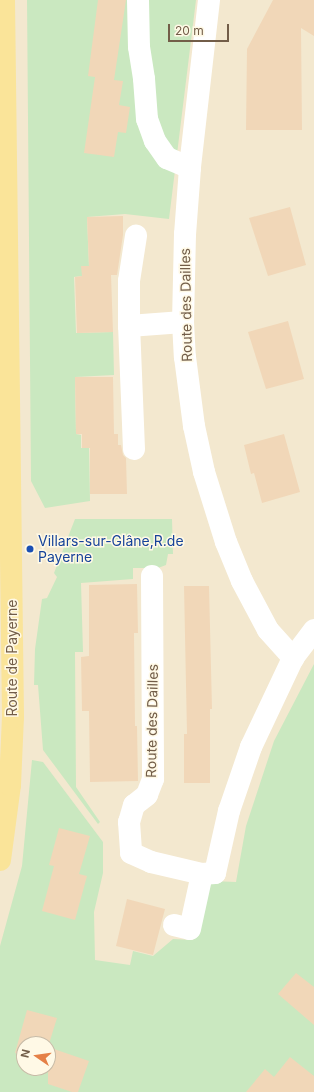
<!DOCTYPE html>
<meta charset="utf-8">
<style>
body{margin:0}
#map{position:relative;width:314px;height:1092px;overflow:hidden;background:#fcf5e0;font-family:Inter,sans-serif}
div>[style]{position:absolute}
.residential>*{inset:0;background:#f3e8cf}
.green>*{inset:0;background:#cae8c0}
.building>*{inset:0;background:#f1d7b8}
.minor>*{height:22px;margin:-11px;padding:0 11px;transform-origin:11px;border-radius:11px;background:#fff}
.major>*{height:22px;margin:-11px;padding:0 11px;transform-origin:11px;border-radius:11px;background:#fae499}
.dots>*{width:11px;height:11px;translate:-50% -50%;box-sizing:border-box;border:2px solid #fff9e6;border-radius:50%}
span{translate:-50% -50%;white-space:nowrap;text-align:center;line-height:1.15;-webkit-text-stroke:3px #fff9e6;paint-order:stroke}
.street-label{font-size:14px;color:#725d48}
.transit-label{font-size:14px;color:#164399}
.left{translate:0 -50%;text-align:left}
.north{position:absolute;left:16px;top:1036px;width:40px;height:40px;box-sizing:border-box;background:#fff9e6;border:1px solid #c7bba7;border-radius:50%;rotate:283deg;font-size:11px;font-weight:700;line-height:16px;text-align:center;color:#725d48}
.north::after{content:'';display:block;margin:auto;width:14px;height:18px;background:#e58046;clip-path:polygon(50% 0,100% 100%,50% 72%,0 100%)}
.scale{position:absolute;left:168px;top:24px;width:61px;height:18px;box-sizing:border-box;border:2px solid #725d48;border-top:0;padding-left:5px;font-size:12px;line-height:14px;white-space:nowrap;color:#725d48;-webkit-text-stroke:3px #fff9e6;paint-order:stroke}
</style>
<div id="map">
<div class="residential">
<div style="clip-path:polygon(evenodd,0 0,314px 0,314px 1092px,0 1092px,0 0,24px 1044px,48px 1044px,48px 1068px,24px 1068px,24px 1044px)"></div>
</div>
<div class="green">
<div style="clip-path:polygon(27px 0,196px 0,169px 219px,125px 214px,87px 217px,89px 266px,82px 266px,82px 276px,74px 277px,76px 333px,113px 332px,114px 375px,75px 377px,76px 434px,81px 435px,81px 448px,89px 448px,90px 501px,45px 508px,31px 481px)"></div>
<div style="clip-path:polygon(75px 519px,172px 519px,173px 554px,168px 554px,166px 565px,158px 568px,133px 568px,133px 579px,81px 583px,83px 652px,75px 652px,76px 787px,100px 822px,98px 824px,43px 750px,38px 685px,34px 685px,35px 649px,42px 599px,47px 598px,57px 577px,54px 573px)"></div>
<div style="clip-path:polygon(evenodd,314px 664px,314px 1092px,0 1092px,0 946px,22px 866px,32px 760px,43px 762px,103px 842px,103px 873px,94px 912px,95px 960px,130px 965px,133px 951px,153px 956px,173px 939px,193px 940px,211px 881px,236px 882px,246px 826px,274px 741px,314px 664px,24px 1044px,48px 1044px,48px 1068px,24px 1068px,24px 1044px)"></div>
</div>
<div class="building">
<div style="clip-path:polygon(98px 0,126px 0,114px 80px,123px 81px,119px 105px,130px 107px,126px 133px,118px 132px,114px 157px,84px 153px,95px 77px,88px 76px)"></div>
<div style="clip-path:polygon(273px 0,314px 0,314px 36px,301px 28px,302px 130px,246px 130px,247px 49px)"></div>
<div style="clip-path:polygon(290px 207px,306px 265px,268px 276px,249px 218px)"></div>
<div style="clip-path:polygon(123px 216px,123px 235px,117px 275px,111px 275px,113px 332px,77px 333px,75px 277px,82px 276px,81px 266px,89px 266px,87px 217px)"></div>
<div style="clip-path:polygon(288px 321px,304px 379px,266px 389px,248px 332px)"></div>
<div style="clip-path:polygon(75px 377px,113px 377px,114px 434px,118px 434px,118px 445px,121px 445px,123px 455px,126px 458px,127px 494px,90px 494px,90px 448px,82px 448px,82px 434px,76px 434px)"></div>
<div style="clip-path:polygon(284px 434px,300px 492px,262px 503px,254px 473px,251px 474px,244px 445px)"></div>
<div style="clip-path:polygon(137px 584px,138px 633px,134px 633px,135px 726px,137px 726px,138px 781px,90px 782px,89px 711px,82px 711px,81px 657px,89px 656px,89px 585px)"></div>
<div style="clip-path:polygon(184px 586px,209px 586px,212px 709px,210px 709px,210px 783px,184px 783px,184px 734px,187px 734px)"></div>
<div style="clip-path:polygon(59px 828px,90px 836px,79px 874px,87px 876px,75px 920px,42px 911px,54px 866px,49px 865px)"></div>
<div style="clip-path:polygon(127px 899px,165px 909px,153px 955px,116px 946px)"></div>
<div style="clip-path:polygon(296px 973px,314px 987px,314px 1025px,278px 994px)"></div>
<div style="clip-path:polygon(27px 1010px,57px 1018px,48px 1047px,89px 1061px,78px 1092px,72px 1092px,48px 1084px,48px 1044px,24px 1044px,24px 1056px,15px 1053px)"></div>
<div style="clip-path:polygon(290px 1057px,314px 1076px,314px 1092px,246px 1092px,265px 1069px,274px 1077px)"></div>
</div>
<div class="minor">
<div style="left:138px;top:0;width:47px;rotate:88.8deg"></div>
<div style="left:139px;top:47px;width:32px;rotate:81deg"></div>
<div style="left:144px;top:79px;width:40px;rotate:85.7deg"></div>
<div style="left:147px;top:119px;width:23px;rotate:70deg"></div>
<div style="left:155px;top:141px;width:21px;rotate:55deg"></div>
<div style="left:167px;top:158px;width:25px;rotate:23deg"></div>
<div style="left:209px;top:0;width:169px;rotate:96.5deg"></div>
<div style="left:190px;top:168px;width:66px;rotate:94.3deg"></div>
<div style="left:185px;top:234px;width:88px;rotate:91.3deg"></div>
<div style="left:183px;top:322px;width:35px;rotate:87deg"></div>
<div style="left:185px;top:357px;width:70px;rotate:82.6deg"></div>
<div style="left:194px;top:426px;width:47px;rotate:77.7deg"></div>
<div style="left:204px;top:472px;width:73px;rotate:72.6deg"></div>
<div style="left:226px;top:542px;width:42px;rotate:67.7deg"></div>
<div style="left:242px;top:581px;width:55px;rotate:62deg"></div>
<div style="left:268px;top:630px;width:38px;rotate:48deg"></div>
<div style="left:129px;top:326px;width:45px;rotate:-90deg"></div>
<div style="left:129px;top:281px;width:46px;rotate:-81.2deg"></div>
<div style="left:134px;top:449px;width:123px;rotate:-92.3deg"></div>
<div style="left:129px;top:326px;width:54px;rotate:-4.2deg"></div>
<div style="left:152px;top:576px;width:203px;rotate:89.7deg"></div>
<div style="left:153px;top:779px;width:17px;rotate:111deg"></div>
<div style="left:147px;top:795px;width:16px;rotate:142deg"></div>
<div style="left:134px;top:805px;width:18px;rotate:106deg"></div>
<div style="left:129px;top:822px;width:31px;rotate:86deg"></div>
<div style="left:131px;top:853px;width:22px;rotate:24deg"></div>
<div style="left:151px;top:862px;width:52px;rotate:13.2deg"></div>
<div style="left:202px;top:874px;width:13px;rotate:-4deg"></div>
<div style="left:215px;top:873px;width:64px;rotate:-77.3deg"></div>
<div style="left:229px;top:811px;width:68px;rotate:-71deg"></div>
<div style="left:251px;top:747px;width:98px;rotate:-64.7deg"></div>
<div style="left:293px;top:658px;width:35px;rotate:-53deg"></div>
<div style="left:174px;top:925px;width:16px;rotate:14deg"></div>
<div style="left:190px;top:929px;width:56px;rotate:-77.7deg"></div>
</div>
<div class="major">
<div style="left:0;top:860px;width:76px;rotate:-82.4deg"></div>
<div style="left:10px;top:785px;width:68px;rotate:-87.5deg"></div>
<div style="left:13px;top:717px;width:717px;rotate:-90.72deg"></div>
</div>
<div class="dots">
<div style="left:30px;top:549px;background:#1a4fb4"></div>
</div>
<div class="street-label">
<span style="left:186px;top:305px;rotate:-91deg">Route des Dailles</span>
<span style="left:12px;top:658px;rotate:-90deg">Route de Payerne</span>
<span style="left:152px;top:721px;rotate:-89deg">Route des Dailles</span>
</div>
<div class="transit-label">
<span class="left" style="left:38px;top:549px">Villars-sur-Glâne,R.de<br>Payerne</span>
</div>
<div class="north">N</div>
<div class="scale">20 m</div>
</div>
